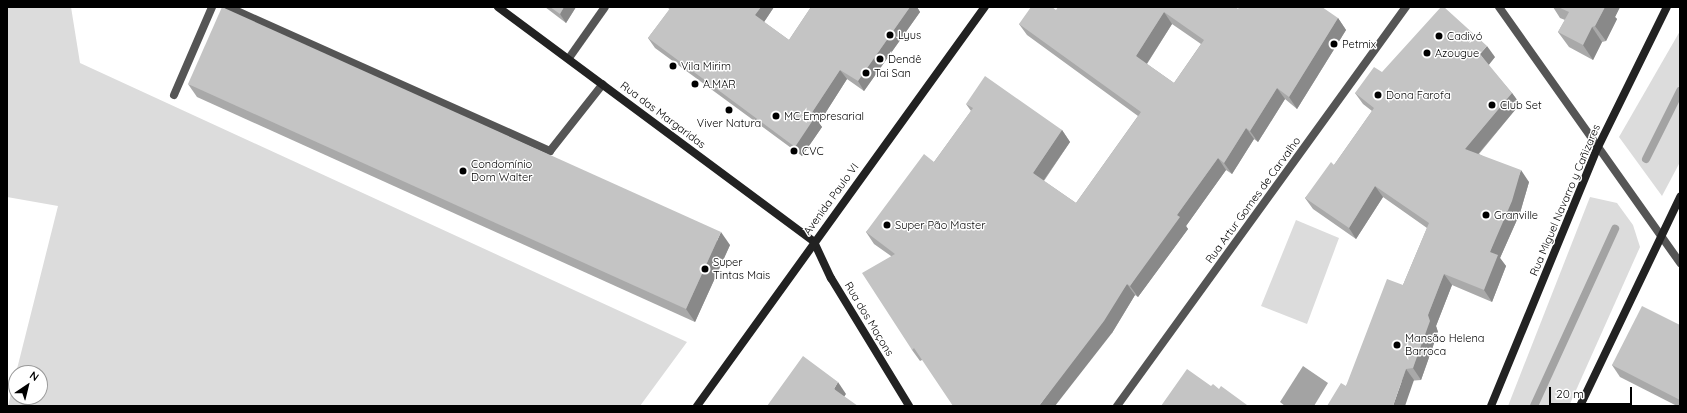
<!DOCTYPE html>
<meta charset="utf-8">
<style>
body{margin:0}
#map{position:relative;width:1687px;height:413px;overflow:hidden;background:#fff;font-family:Quicksand,sans-serif}
div>[style]{position:absolute}
.green>*{inset:0;background:#dcdcdc}
.water>*{inset:0;background:#a3a3a3}
.stream>*{height:8px;margin:-4px;padding:0 4px;transform-origin:4px;border-radius:4px;background:#a3a3a3}
.lane>*{height:8px;margin:-4px;padding:0 4px;transform-origin:4px;border-radius:4px;background:#555}
.street>*{height:8px;margin:-4px;padding:0 4px;transform-origin:4px;border-radius:4px;background:#555}
.secondary>*{height:8px;margin:-4px;padding:0 4px;transform-origin:4px;border-radius:4px;background:#222}
.wall>*{inset:0;background:#a9a9a9}
.shaded-wall>*{inset:0;background:#898989}
.building>*{inset:0;background:#c4c4c4}
.dots>*{width:11px;height:11px;translate:-50% -50%;box-sizing:border-box;border:2px solid #fff;border-radius:50%}
span{translate:-50% -50%;white-space:nowrap;text-align:center;line-height:1.15;-webkit-text-stroke:3px #fff;paint-order:stroke}
.poi-label{font-size:11px;color:#000}
.left{translate:0 -50%;text-align:left}
.street-label{font-size:11px;color:#000}
.frame{position:absolute;inset:0;border:8px solid #000;pointer-events:none}
.north{position:absolute;left:8px;top:365px;width:40px;height:40px;box-sizing:border-box;background:#fff;border:1px solid #999;border-radius:50%;rotate:35deg;font-size:11px;font-weight:700;line-height:16px;text-align:center;color:#000}
.north::after{content:'';display:block;margin:auto;width:14px;height:18px;background:#000;clip-path:polygon(50% 0,100% 100%,50% 72%,0 100%)}
.scale{position:absolute;left:1549px;top:387px;width:83px;height:18px;box-sizing:border-box;border:2px solid #000;border-top:0;padding-left:5px;font-size:12px;line-height:14px;white-space:nowrap;color:#000;-webkit-text-stroke:3px #fff;paint-order:stroke}
</style>
<div id="map">
<div class="green">
<div style="clip-path:polygon(7px 7px,71px 7px,80px 63px,687px 342px,640px 406px,8px 406px,16px 373px,16px 397px,40px 397px,40px 373px,16px 373px,58px 206px,7px 197px)"></div>
<div style="clip-path:polygon(1680px 31px,1680px 162px,1662px 196px,1619px 137px)"></div>
<div style="clip-path:polygon(1590px 197px,1617px 203px,1633px 225px,1640px 247px,1569px 406px,1508px 406px)"></div>
<div style="clip-path:polygon(1296px 220px,1339px 238px,1307px 324px,1261px 306px)"></div>
</div>
<div class="water">
<div style="clip-path:polygon(1303px 366px,1328px 383px,1314px 406px,1285px 406px,1280px 402px)"></div>
</div>
<div class="stream">
<div style="left:1646px;top:159px;width:76px;rotate:-63.4deg"></div>
<div style="left:1534px;top:406px;width:195px;rotate:-65.4deg"></div>
</div>
<div class="lane">
<div style="left:228px;top:7px;width:353px;rotate:24.1deg"></div>
<div style="left:550px;top:151px;width:85px;rotate:-51.7deg"></div>
<div style="left:174px;top:95px;width:96px;rotate:-66.6deg"></div>
</div>
<div class="street">
<div style="left:1499px;top:7px;width:314px;rotate:54.7deg"></div>
<div style="left:569px;top:58px;width:62px;rotate:-54.8deg"></div>
<div style="left:1117px;top:406px;width:493px;rotate:-54.1deg"></div>
</div>
<div class="secondary">
<div style="left:498px;top:7px;width:394px;rotate:36.6deg"></div>
<div style="left:814px;top:242px;width:40px;rotate:65deg"></div>
<div style="left:831px;top:278px;width:150px;rotate:58.6deg"></div>
<div style="left:697px;top:406px;width:492px;rotate:-54.2deg"></div>
<div style="left:1491px;top:406px;width:280px;rotate:-67.6deg"></div>
<div style="left:1598px;top:147px;width:156px;rotate:-63.8deg"></div>
<div style="left:1580px;top:406px;width:232px;rotate:-64.4deg"></div>
</div>
<div class="wall">
<div style="clip-path:polygon(545px 7px,576px 7px,566px 23px)"></div>
<div style="clip-path:polygon(666px 7px,774px 7px,764px 22px,789px 40px,811px 7px,917px 7px,920px 12px,864px 91px,847px 79px,819px 123px,822px 127px,802px 156px,655px 48px,648px 38px,670px 9px)"></div>
<div style="clip-path:polygon(1553px 7px,1620px 7px,1615px 17px,1617px 19px,1606px 41px,1602px 42px,1593px 60px,1569px 47px,1558px 32px,1565px 20px,1560px 18px)"></div>
<div style="clip-path:polygon(evenodd,1238px 9px,1338px 18px,1346px 30px,1297px 109px,1285px 99px,1258px 142px,1254px 139px,1232px 174px,1226px 170px,1186px 226px,1188px 229px,1138px 297px,1135px 295px,1112px 333px,922px 360px,920px 361px,912px 350px,891px 256px,874px 244px,866px 232px,934px 162px,971px 111px,966px 104px,1062px 130px,1070px 142px,1044px 181px,1076px 203px,1138px 116px,1027px 35px,1019px 24px,1056px 10px,1238px 9px,1172px 24px,1201px 44px,1174px 83px,1147px 64px,1172px 24px)"></div>
<div style="clip-path:polygon(1495px 57px,1488px 65px,1512px 93px,1520px 104px,1479px 154px,1529px 182px,1520px 213px,1500px 258px,1506px 266px,1492px 302px,1452px 285px,1436px 326px,1438px 332px,1421px 380px,1346px 386px,1403px 285px,1427px 228px,1383px 197px,1356px 239px,1313px 209px,1305px 198px,1334px 165px,1372px 111px,1363px 104px,1355px 93px)"></div>
<div style="clip-path:polygon(188px 84px,730px 245px,695px 322px,197px 97px)"></div>
<div style="clip-path:polygon(1680px 325px,1680px 406px,1677px 406px,1620px 377px,1612px 365px)"></div>
</div>
<div class="shaded-wall">
<div style="clip-path:polygon(564px 7px,576px 7px,566px 23px,560px 14px)"></div>
<div style="clip-path:polygon(761px 7px,774px 7px,762px 25px,755px 15px)"></div>
<div style="clip-path:polygon(910px 7px,917px 7px,920px 12px,864px 91px,858px 81px)"></div>
<div style="clip-path:polygon(1605px 7px,1620px 7px,1615px 17px,1617px 19px,1606px 41px,1595px 26px)"></div>
<div style="clip-path:polygon(1164px 12px,1172px 24px,1144px 68px,1136px 56px)"></div>
<div style="clip-path:polygon(1338px 18px,1346px 30px,1297px 109px,1289px 97px)"></div>
<div style="clip-path:polygon(1592px 27px,1602px 42px,1593px 60px,1583px 45px)"></div>
<div style="clip-path:polygon(1487px 46px,1495px 57px,1488px 66px,1480px 54px)"></div>
<div style="clip-path:polygon(840px 70px,847px 79px,819px 123px,822px 127px,802px 156px,795px 147px,811px 114px)"></div>
<div style="clip-path:polygon(1277px 88px,1285px 99px,1258px 142px,1250px 131px)"></div>
<div style="clip-path:polygon(1512px 93px,1520px 104px,1473px 160px,1465px 149px)"></div>
<div style="clip-path:polygon(1246px 128px,1254px 139px,1232px 174px,1224px 163px)"></div>
<div style="clip-path:polygon(1062px 130px,1070px 142px,1041px 184px,1033px 173px)"></div>
<div style="clip-path:polygon(1218px 158px,1226px 170px,1186px 226px,1188px 229px,1138px 297px,1130px 286px,1177px 215px)"></div>
<div style="clip-path:polygon(1521px 170px,1529px 182px,1520px 213px,1500px 258px,1506px 266px,1492px 302px,1484px 290px,1490px 252px)"></div>
<div style="clip-path:polygon(1375px 186px,1383px 197px,1356px 239px,1349px 228px)"></div>
<div style="clip-path:polygon(721px 232px,730px 245px,695px 322px,686px 309px)"></div>
<div style="clip-path:polygon(1444px 274px,1452px 285px,1436px 326px,1438px 332px,1421px 380px,1413px 368px,1428px 315px)"></div>
<div style="clip-path:polygon(1127px 284px,1135px 295px,1112px 333px,1055px 406px,1039px 406px)"></div>
<div style="clip-path:polygon(1406px 369px,1414px 380px,1405px 406px,1393px 406px)"></div>
<div style="clip-path:polygon(838px 382px,846px 394px,842px 400px,834px 389px)"></div>
</div>
<div class="building">
<div style="clip-path:polygon(222px 7px,721px 232px,686px 309px,188px 84px)"></div>
<div style="clip-path:polygon(550px 7px,564px 7px,560px 14px)"></div>
<div style="clip-path:polygon(671px 7px,761px 7px,755px 15px,789px 40px,811px 7px,910px 7px,858px 81px,840px 70px,811px 114px,815px 117px,795px 147px,648px 38px)"></div>
<div style="clip-path:polygon(evenodd,1031px 7px,1052px 7px,1056px 10px,1058px 7px,1236px 7px,1238px 9px,1239px 7px,1322px 7px,1338px 18px,1289px 97px,1277px 88px,1250px 131px,1246px 128px,1224px 163px,1218px 158px,1177px 215px,1180px 217px,1130px 286px,1127px 284px,1104px 321px,1046px 397px,1039px 406px,953px 406px,914px 348px,912px 350px,862px 273px,895px 254px,866px 232px,924px 154px,934px 162px,973px 108px,966px 104px,985px 76px,1062px 130px,1033px 173px,1076px 203px,1141px 112px,1019px 24px,1031px 7px,1164px 12px,1204px 40px,1174px 83px,1136px 56px,1164px 12px)"></div>
<div style="clip-path:polygon(1441px 7px,1444px 7px,1487px 46px,1480px 54px,1512px 93px,1465px 149px,1521px 170px,1512px 201px,1490px 252px,1498px 255px,1484px 290px,1444px 274px,1428px 315px,1430px 321px,1413px 368px,1406px 369px,1393px 406px,1327px 406px,1341px 383px,1346px 386px,1387px 279px,1403px 285px,1429px 223px,1375px 186px,1349px 228px,1305px 198px,1331px 162px,1334px 165px,1374px 108px,1355px 93px,1374px 67px,1382px 72px)"></div>
<div style="clip-path:polygon(1558px 7px,1605px 7px,1595px 26px,1592px 27px,1583px 45px,1558px 32px,1569px 12px)"></div>
<div style="clip-path:polygon(1642px 306px,1680px 325px,1680px 400px,1612px 365px)"></div>
<div style="clip-path:polygon(803px 356px,838px 382px,834px 389px,858px 406px,767px 406px)"></div>
<div style="clip-path:polygon(1187px 369px,1211px 386px,1213px 384px,1219px 389px,1221px 386px,1247px 405px,1246px 406px,1161px 406px)"></div>
</div>
<div class="dots">
<div style="left:890px;top:35px;background:#000"></div>
<div style="left:1439px;top:36px;background:#000"></div>
<div style="left:1334px;top:44px;background:#000"></div>
<div style="left:1427px;top:53px;background:#000"></div>
<div style="left:880px;top:59px;background:#000"></div>
<div style="left:673px;top:66px;background:#000"></div>
<div style="left:866px;top:73px;background:#000"></div>
<div style="left:695px;top:84px;background:#000"></div>
<div style="left:1378px;top:95px;background:#000"></div>
<div style="left:1492px;top:105px;background:#000"></div>
<div style="left:729px;top:110px;background:#000"></div>
<div style="left:776px;top:116px;background:#000"></div>
<div style="left:794px;top:151px;background:#000"></div>
<div style="left:463px;top:171px;background:#000"></div>
<div style="left:1486px;top:215px;background:#000"></div>
<div style="left:887px;top:225px;background:#000"></div>
<div style="left:705px;top:269px;background:#000"></div>
<div style="left:1397px;top:345px;background:#000"></div>
</div>
<div class="poi-label">
<span class="left" style="left:898px;top:35px">Lyus</span>
<span class="left" style="left:1447px;top:36px">Cadivó</span>
<span class="left" style="left:1342px;top:44px">Petmix</span>
<span class="left" style="left:1435px;top:53px">Azougue</span>
<span class="left" style="left:888px;top:59px">Dendê</span>
<span class="left" style="left:681px;top:66px">Vila Mirim</span>
<span class="left" style="left:874px;top:73px">Tai San</span>
<span class="left" style="left:703px;top:84px">A.MAR</span>
<span class="left" style="left:1386px;top:95px">Dona Farofa</span>
<span class="left" style="left:1500px;top:105px">Club Set</span>
<span class="left" style="left:784px;top:116px">MC Empresarial</span>
<span style="left:729px;top:123px">Viver Natura</span>
<span class="left" style="left:802px;top:151px">CVC</span>
<span class="left" style="left:471px;top:171px">Condomínio<br>Dom Walter</span>
<span class="left" style="left:1494px;top:215px">Granville</span>
<span class="left" style="left:895px;top:225px">Super Pão Master</span>
<span class="left" style="left:713px;top:269px">Super<br>Tintas Mais</span>
<span class="left" style="left:1405px;top:345px">Mansão Helena<br>Barroca</span>
</div>
<div class="street-label">
<span style="left:663px;top:115px;rotate:37deg">Rua das Margaridas</span>
<span style="left:831px;top:199px;rotate:-54deg">Avenida Paulo VI</span>
<span style="left:1253px;top:200px;rotate:-54deg">Rua Artur Gomes de Carvalho</span>
<span style="left:1565px;top:200px;rotate:-67deg">Rua Miguel Navarro y Cañizares</span>
<span style="left:869px;top:319px;rotate:59deg">Rua dos Maçons</span>
</div>
<div class="frame"></div>
<div class="north">N</div>
<div class="scale">20 m</div>
</div>
